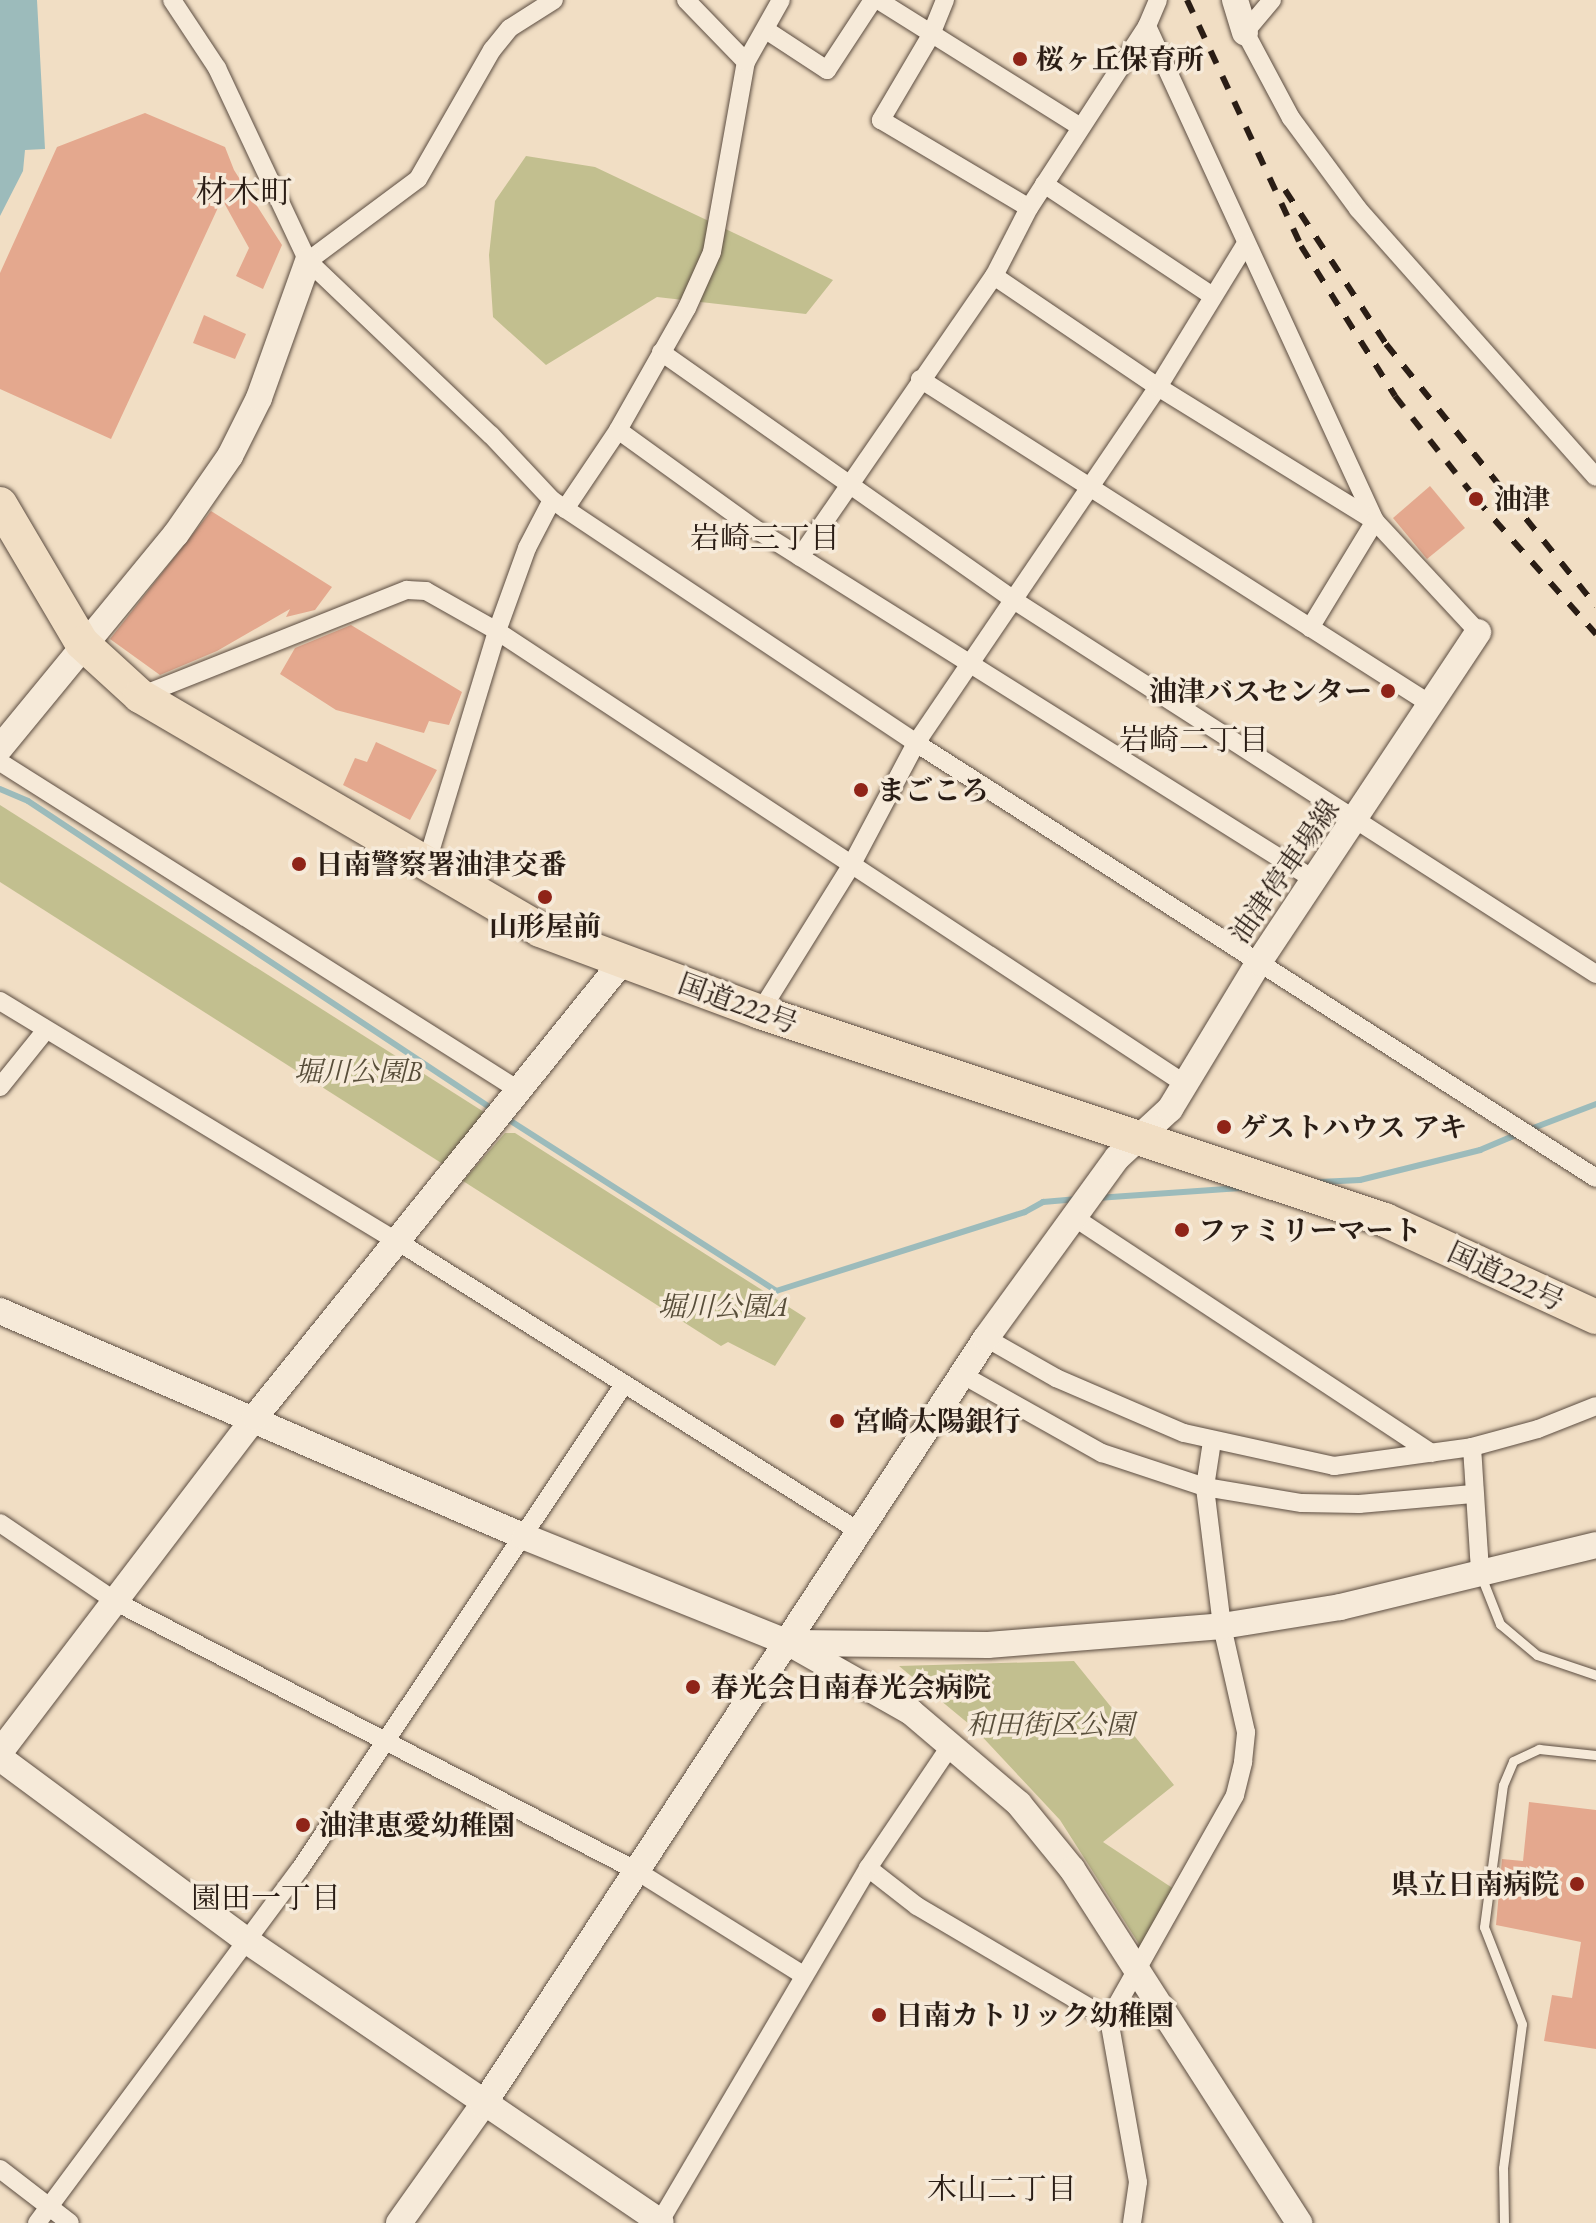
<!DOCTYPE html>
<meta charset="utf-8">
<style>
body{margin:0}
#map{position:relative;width:1596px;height:2223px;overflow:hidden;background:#f1dec4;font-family:"EB Garamond","Noto Serif JP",serif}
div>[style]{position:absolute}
.green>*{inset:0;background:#c2bf8f}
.water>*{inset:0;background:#9cbbbb}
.stream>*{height:6px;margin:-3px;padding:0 3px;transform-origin:3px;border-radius:3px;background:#9cbbbb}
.building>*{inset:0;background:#e4a88e}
.roads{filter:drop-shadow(0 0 2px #5c4d41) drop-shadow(0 0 2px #5c4d41)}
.lane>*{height:9px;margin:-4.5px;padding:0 4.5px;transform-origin:4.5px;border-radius:4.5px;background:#f6ead9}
.street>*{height:18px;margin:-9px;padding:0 9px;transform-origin:9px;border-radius:9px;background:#f6ead9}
.secondary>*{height:26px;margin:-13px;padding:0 13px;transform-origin:13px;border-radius:13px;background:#f6ead9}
.highway>*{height:34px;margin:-17px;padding:0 17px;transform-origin:17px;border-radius:17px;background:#f1dec4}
.rail>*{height:6px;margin-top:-3px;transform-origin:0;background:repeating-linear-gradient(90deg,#2a1d15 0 14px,transparent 0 28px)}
.dots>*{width:22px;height:22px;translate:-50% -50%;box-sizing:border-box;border:4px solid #f6ead9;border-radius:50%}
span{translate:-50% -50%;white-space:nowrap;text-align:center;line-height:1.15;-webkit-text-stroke:7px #f6ead9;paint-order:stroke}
.poi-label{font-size:28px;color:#2a1d15;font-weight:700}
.left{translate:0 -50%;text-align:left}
.right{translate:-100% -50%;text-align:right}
.street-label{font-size:28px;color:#2a1d15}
.park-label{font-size:28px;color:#584e3a;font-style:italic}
.neighbourhood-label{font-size:30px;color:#2a1d15}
.quarter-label{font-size:32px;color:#2a1d15}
</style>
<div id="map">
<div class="green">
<div style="clip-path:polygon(526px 156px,595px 167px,833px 280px,806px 314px,657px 297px,546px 365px,493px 317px,489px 255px,495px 201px)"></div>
<div style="clip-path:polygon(0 805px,484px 1112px,446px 1166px,0 882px)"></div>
<div style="clip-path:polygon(505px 1133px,515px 1133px,806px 1318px,775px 1366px,728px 1342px,721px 1346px,463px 1181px)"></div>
<div style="clip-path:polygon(1074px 1661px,1174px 1785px,1103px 1842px,1180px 1893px,1146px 1955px,1060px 1820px,975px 1729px,899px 1666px)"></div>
</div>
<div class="water">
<div style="clip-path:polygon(0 0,37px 0,45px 149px,25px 150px,23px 171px,0 216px)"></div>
</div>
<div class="stream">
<div style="left:0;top:789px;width:30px;rotate:23deg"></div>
<div style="left:28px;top:801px;width:559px;rotate:33.55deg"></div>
<div style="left:506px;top:1118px;width:321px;rotate:32.6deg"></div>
<div style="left:776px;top:1291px;width:261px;rotate:-17.6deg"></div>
<div style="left:1025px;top:1212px;width:21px;rotate:-29deg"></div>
<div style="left:1043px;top:1202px;width:35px;rotate:-5deg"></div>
<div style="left:1528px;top:1130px;width:73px;rotate:-20.9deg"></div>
<div style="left:1320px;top:1182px;width:40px;rotate:-2.9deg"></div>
<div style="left:1360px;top:1180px;width:124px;rotate:-14deg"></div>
<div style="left:1480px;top:1150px;width:41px;rotate:-22.8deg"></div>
<div style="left:1097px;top:1198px;width:144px;rotate:-4deg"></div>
</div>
<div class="building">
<div style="clip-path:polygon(145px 113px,225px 147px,234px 170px,282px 245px,263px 289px,236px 276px,249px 248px,222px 199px,111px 439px,0 389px,0 273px,57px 147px)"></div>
<div style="clip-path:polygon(204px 315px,246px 334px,235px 359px,193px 343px)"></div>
<div style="clip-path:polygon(1430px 486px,1465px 528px,1427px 559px,1393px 518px)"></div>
<div style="clip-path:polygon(211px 511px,332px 587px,315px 610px,286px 617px,290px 609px,217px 651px,160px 675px,110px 639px)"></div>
<div style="clip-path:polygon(351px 625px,462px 692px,449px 725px,429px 721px,424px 733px,336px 710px,280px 674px,295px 648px)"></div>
<div style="clip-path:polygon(376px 742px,437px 770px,410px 820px,343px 785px,355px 758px,367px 762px)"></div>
<div style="clip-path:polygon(1529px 1802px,1596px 1810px,1596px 2049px,1544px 2041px,1552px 1995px,1572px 1998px,1581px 1942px,1496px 1925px,1502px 1859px,1523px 1861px)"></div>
</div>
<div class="roads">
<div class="lane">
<div style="left:1481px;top:1576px;width:52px;rotate:68.4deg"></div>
<div style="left:1500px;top:1624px;width:48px;rotate:40deg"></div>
<div style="left:1537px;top:1655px;width:62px;rotate:18.7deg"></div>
<div style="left:1504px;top:2223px;width:55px;rotate:-91deg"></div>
<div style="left:1503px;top:2168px;width:145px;rotate:-82.5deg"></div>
<div style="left:1522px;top:2024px;width:104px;rotate:-111.4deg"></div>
<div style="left:1484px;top:1927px;width:143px;rotate:-82.4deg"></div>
<div style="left:1503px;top:1785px;width:26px;rotate:-67deg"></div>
<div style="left:1513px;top:1761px;width:29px;rotate:-25deg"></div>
<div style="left:1539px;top:1749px;width:57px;rotate:6deg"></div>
</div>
<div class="street">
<div style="left:172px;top:0;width:82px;rotate:56.5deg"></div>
<div style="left:217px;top:68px;width:213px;rotate:64.8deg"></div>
<div style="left:308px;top:261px;width:253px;rotate:43.6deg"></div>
<div style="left:491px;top:435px;width:89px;rotate:46.8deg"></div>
<div style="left:552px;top:500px;width:438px;rotate:33.7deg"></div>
<div style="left:916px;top:743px;width:807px;rotate:32.61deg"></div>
<div style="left:686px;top:0;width:86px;rotate:45.9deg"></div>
<div style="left:878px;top:0;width:237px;rotate:32.1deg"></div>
<div style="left:945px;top:0;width:38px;rotate:112deg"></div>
<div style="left:931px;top:35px;width:99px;rotate:120.5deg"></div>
<div style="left:881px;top:120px;width:172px;rotate:30.7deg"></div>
<div style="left:1272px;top:0;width:42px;rotate:130.2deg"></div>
<div style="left:1245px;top:32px;width:98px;rotate:61.9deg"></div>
<div style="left:1291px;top:118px;width:113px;rotate:53.6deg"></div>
<div style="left:1358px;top:209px;width:358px;rotate:48.4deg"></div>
<div style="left:1147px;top:26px;width:545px;rotate:65.27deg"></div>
<div style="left:766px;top:30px;width:73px;rotate:33.3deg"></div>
<div style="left:827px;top:70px;width:84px;rotate:-56.7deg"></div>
<div style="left:1044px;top:184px;width:201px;rotate:33.6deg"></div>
<div style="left:308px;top:261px;width:137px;rotate:-36.7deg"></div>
<div style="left:418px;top:179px;width:149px;rotate:-60.2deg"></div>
<div style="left:492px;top:50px;width:28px;rotate:-51deg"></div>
<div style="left:510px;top:28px;width:52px;rotate:-32.5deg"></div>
<div style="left:994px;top:276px;width:198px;rotate:34.1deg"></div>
<div style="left:1158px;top:387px;width:255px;rotate:31.7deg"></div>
<div style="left:1375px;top:521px;width:151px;rotate:47.1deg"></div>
<div style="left:661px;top:352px;width:429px;rotate:35.1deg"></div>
<div style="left:1012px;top:599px;width:694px;rotate:32.71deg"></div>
<div style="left:920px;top:379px;width:607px;rotate:32.49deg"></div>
<div style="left:618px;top:430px;width:168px;rotate:35.8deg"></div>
<div style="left:754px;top:528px;width:660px;rotate:32.12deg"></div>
<div style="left:565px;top:509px;width:95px;rotate:-56.1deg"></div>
<div style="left:618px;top:430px;width:140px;rotate:-60.5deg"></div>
<div style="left:687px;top:308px;width:61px;rotate:-65.9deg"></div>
<div style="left:712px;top:252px;width:193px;rotate:-79.9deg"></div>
<div style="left:746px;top:62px;width:71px;rotate:-60.6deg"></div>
<div style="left:800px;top:557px;width:341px;rotate:-55.4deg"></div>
<div style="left:994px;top:276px;width:76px;rotate:-62.8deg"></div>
<div style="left:1029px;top:208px;width:217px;rotate:-57deg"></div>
<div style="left:1147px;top:26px;width:28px;rotate:-67deg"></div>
<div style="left:1310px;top:628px;width:125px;rotate:-58.7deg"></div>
<div style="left:140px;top:696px;width:287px;rotate:-21.7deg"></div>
<div style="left:407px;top:590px;width:19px;rotate:3deg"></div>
<div style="left:426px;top:591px;width:81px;rotate:29.4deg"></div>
<div style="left:497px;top:631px;width:824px;rotate:33.36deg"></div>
<div style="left:0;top:762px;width:615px;rotate:32.32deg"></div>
<div style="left:426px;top:865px;width:245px;rotate:-73.1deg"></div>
<div style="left:497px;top:631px;width:88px;rotate:-70.1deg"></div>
<div style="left:527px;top:548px;width:54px;rotate:-62.5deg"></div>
<div style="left:0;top:1001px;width:464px;rotate:31.2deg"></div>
<div style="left:397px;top:1241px;width:543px;rotate:32.14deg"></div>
<div style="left:760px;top:1012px;width:174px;rotate:-58.1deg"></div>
<div style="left:852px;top:864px;width:137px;rotate:-62.1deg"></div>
<div style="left:916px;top:743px;width:430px;rotate:-55.8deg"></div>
<div style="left:1158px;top:387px;width:167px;rotate:-58.5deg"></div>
<div style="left:0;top:1087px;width:73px;rotate:-51.1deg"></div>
<div style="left:1075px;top:1218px;width:427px;rotate:33.4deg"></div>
<div style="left:986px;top:1338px;width:81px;rotate:29.7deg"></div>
<div style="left:1056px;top:1378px;width:139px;rotate:23.3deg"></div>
<div style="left:1184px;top:1433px;width:154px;rotate:12.4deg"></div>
<div style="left:1334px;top:1466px;width:139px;rotate:-7.8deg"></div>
<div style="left:1472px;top:1447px;width:68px;rotate:-15.3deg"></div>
<div style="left:1538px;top:1429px;width:62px;rotate:-21.6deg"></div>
<div style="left:961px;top:1374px;width:162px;rotate:29.3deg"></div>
<div style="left:1102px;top:1453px;width:108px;rotate:18.3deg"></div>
<div style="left:1205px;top:1487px;width:98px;rotate:9.4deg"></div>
<div style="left:1302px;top:1503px;width:57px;rotate:1deg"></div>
<div style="left:1359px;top:1504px;width:114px;rotate:-5deg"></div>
<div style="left:1472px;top:1447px;width:125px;rotate:86.3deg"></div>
<div style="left:0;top:1523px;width:143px;rotate:34.1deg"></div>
<div style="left:118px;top:1603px;width:582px;rotate:27.31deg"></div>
<div style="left:635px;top:1870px;width:198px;rotate:32deg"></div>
<div style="left:868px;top:1868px;width:62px;rotate:37.8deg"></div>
<div style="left:917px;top:1906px;width:223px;rotate:30.5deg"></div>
<div style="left:0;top:2169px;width:88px;rotate:37.6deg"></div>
<div style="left:37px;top:2223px;width:441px;rotate:-53.4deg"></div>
<div style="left:300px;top:1869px;width:581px;rotate:-56.23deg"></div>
<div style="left:659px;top:2223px;width:412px;rotate:-59.5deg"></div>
<div style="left:868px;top:1868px;width:148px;rotate:-56deg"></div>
<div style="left:1132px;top:2223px;width:41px;rotate:-81.7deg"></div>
<div style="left:1138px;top:2182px;width:166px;rotate:-100.1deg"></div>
<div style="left:1109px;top:2019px;width:257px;rotate:-60.6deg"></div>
<div style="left:1235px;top:1795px;width:34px;rotate:-76deg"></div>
<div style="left:1243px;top:1762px;width:30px;rotate:-84deg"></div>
<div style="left:1246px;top:1732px;width:109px;rotate:-102.8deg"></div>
<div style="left:1222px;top:1626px;width:140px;rotate:-97deg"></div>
<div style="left:1205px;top:1487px;width:47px;rotate:-81.3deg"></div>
</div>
<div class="secondary">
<div style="left:1235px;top:0;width:34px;rotate:73deg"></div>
<div style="left:0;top:748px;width:277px;rotate:-50.6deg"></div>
<div style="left:176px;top:534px;width:95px;rotate:-55.3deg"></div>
<div style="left:230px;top:456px;width:65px;rotate:-63.4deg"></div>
<div style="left:259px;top:398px;width:145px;rotate:-70.3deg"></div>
<div style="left:0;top:1311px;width:572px;rotate:23.29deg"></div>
<div style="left:525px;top:1537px;width:284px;rotate:21.9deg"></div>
<div style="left:789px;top:1643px;width:140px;rotate:29.5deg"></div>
<div style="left:911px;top:1712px;width:142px;rotate:40.4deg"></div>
<div style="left:1019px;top:1804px;width:84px;rotate:50.8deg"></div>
<div style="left:1072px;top:1869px;width:421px;rotate:57.3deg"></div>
<div style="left:793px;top:1643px;width:195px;rotate:0.6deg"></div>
<div style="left:988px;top:1645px;width:235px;rotate:-4.6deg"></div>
<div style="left:1222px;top:1626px;width:120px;rotate:-9.1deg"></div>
<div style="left:1340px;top:1607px;width:263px;rotate:-13.6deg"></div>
<div style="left:0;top:1752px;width:421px;rotate:-52.7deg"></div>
<div style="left:255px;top:1417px;width:585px;rotate:-51.11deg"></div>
<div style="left:0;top:1758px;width:307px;rotate:36.5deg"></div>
<div style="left:247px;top:1941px;width:500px;rotate:34.2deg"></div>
<div style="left:399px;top:2223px;width:145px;rotate:-54.6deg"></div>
<div style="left:483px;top:2105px;width:917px;rotate:-56.74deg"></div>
<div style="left:986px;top:1338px;width:223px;rotate:-54deg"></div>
<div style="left:1117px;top:1158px;width:72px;rotate:-42.8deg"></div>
<div style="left:1170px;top:1109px;width:172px;rotate:-58.8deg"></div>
<div style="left:1259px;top:962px;width:396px;rotate:-56.4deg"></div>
</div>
<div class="highway">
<div style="left:0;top:504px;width:161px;rotate:59.5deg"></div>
<div style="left:82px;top:643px;width:79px;rotate:42.4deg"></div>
<div style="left:140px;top:696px;width:463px;rotate:30.3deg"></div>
<div style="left:540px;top:930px;width:235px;rotate:20.4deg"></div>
<div style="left:760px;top:1012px;width:659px;rotate:18.41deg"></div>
<div style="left:1385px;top:1220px;width:232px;rotate:24.7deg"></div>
</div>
</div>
<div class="rail">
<div style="left:1187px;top:0;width:271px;rotate:65.1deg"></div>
<div style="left:1301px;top:246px;width:177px;rotate:57.9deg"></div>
<div style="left:1395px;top:396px;width:131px;rotate:51.8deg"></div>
<div style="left:1476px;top:499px;width:181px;rotate:48.4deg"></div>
<div style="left:1285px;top:190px;width:184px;rotate:56.7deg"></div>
<div style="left:1386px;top:344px;width:336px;rotate:51.3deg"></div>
</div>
<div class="dots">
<div style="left:1020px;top:59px;background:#8f2418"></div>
<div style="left:1476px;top:499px;background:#8f2418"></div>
<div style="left:1388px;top:691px;background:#8f2418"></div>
<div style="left:861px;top:790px;background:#8f2418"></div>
<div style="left:299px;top:864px;background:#8f2418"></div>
<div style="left:545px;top:897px;background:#8f2418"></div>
<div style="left:1224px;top:1127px;background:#8f2418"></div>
<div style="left:1182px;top:1230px;background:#8f2418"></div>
<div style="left:837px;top:1421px;background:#8f2418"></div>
<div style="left:693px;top:1687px;background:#8f2418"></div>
<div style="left:303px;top:1825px;background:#8f2418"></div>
<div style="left:1577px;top:1884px;background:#8f2418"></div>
<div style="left:879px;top:2015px;background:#8f2418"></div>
</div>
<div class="poi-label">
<span class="left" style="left:1036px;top:59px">桜ヶ丘保育所</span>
<span class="left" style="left:1494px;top:499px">油津</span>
<span class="right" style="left:1372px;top:691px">油津バスセンター</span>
<span class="left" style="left:877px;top:790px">まごころ</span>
<span class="left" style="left:315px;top:864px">日南警察署油津交番</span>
<span style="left:545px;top:926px">山形屋前</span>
<span class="left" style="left:1240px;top:1127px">ゲストハウス アキ</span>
<span class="left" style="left:1198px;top:1230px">ファミリーマート</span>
<span class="left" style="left:853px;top:1421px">宮崎太陽銀行</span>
<span class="left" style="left:711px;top:1687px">春光会日南春光会病院</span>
<span class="left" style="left:319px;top:1825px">油津恵愛幼稚園</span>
<span class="right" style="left:1559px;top:1884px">県立日南病院</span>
<span class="left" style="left:895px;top:2015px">日南カトリック幼稚園</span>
</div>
<div class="street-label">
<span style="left:1284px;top:871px;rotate:-55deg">油津停車場線</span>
<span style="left:738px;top:1003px;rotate:20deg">国道222号</span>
<span style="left:1506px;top:1276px;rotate:25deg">国道222号</span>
</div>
<div class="park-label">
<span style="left:358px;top:1071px">堀川公園B</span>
<span style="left:723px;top:1306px">堀川公園A</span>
<span style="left:1050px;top:1724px">和田街区公園</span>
</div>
<div class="neighbourhood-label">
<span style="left:765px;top:538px">岩崎三丁目</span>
<span style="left:1194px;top:740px">岩崎二丁目</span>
<span style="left:266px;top:1898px">園田一丁目</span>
<span style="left:1002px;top:2189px">木山二丁目</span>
</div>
<div class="quarter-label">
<span style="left:244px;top:192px">材木町</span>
</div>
</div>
